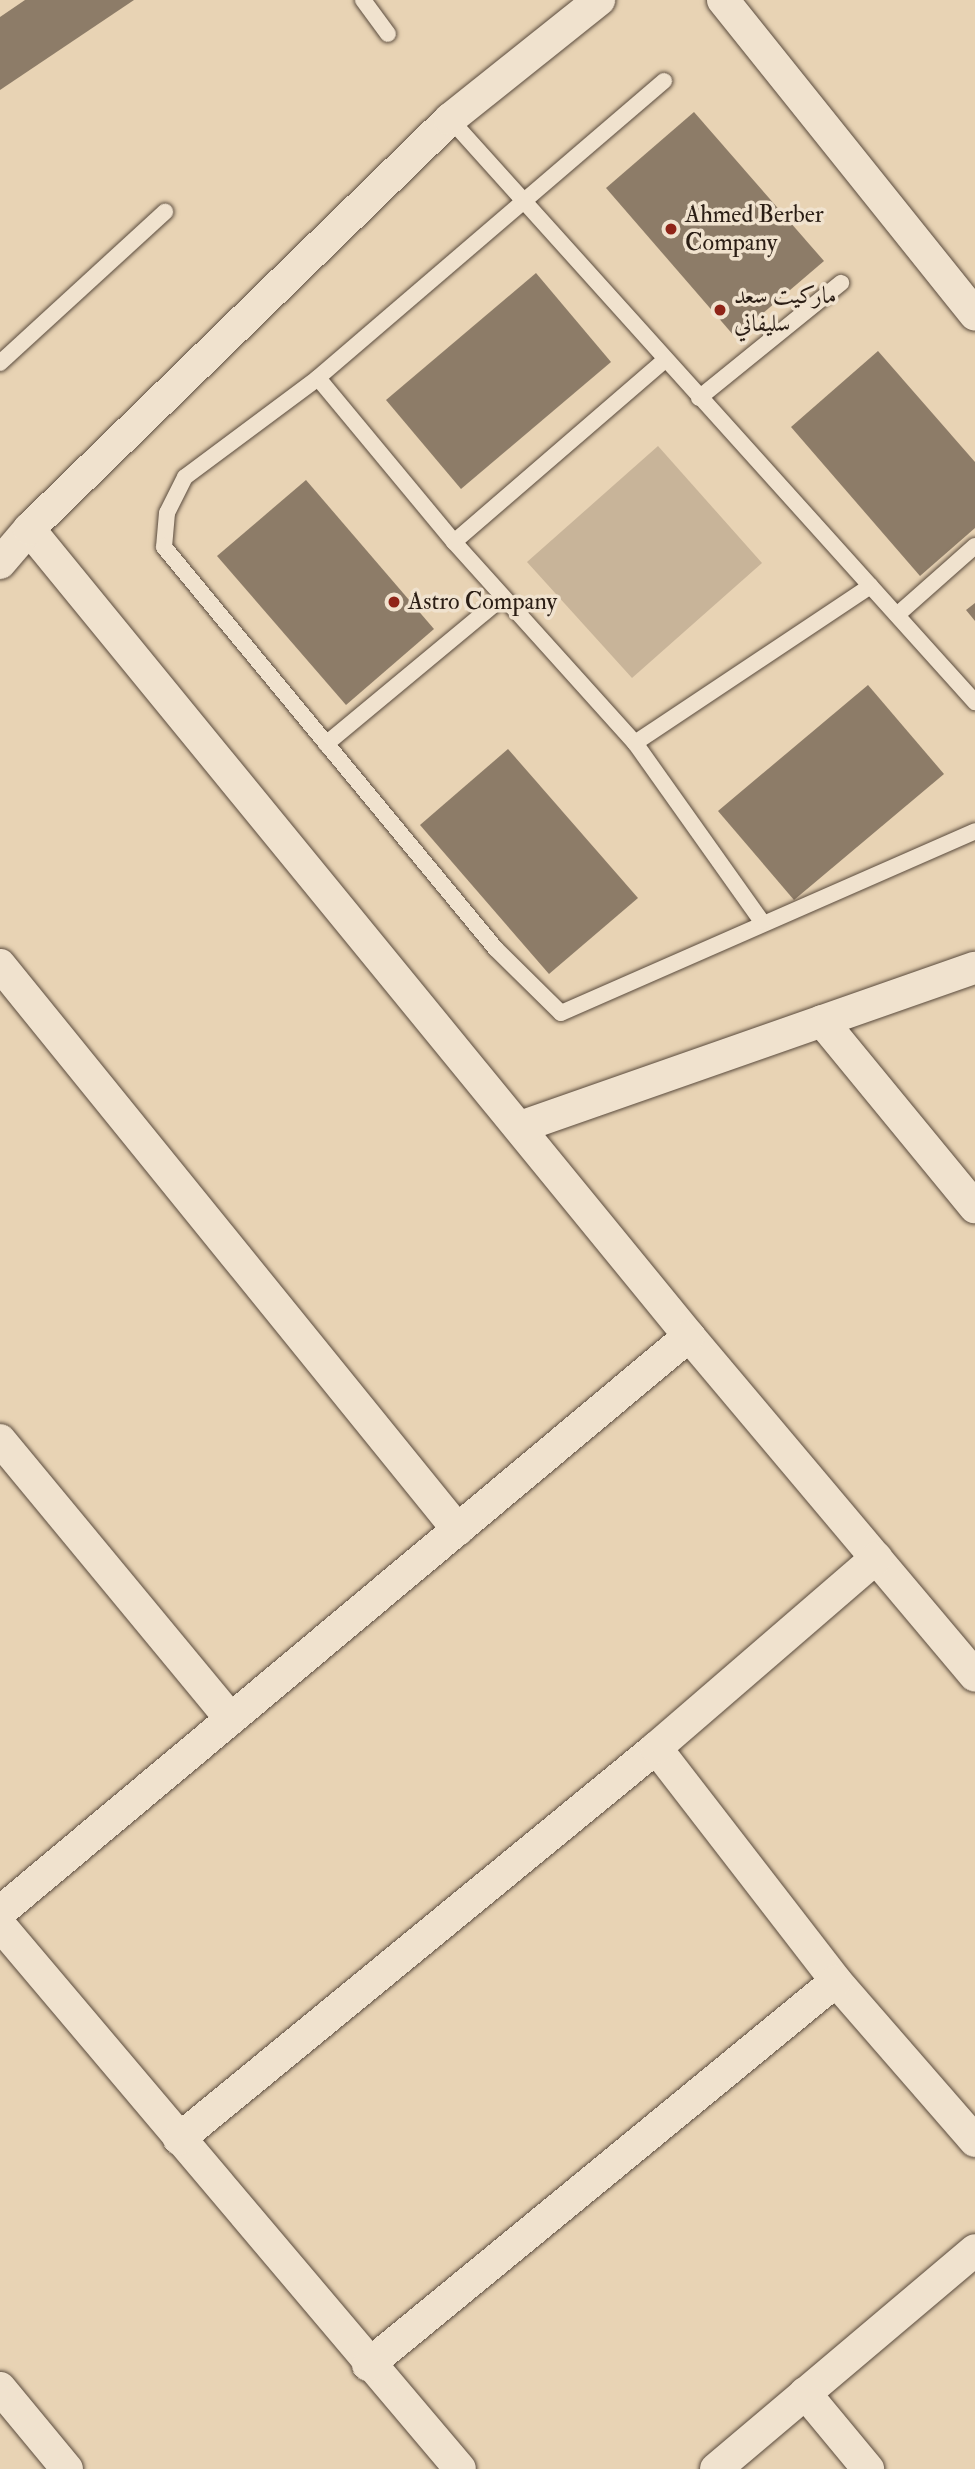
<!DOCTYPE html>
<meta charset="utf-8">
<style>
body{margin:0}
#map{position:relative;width:975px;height:2469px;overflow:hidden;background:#e8d3b4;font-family:"IM FELL Double Pica",Amiri,serif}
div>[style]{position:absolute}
.green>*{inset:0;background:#c8b499}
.building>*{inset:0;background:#8d7c68}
.roads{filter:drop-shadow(0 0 2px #5a4b3d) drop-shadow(0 0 2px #5a4b3d)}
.lane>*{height:16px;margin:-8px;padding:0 8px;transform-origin:8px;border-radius:8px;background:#f0e2ce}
.street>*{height:32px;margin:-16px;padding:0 16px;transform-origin:16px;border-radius:16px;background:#f0e2ce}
.dots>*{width:19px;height:19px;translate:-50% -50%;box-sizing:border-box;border:4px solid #f0e2ce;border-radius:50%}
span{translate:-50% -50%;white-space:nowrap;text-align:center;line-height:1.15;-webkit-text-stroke:7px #f0e2ce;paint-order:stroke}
.poi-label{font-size:24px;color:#2b1e15}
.left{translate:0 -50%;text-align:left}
</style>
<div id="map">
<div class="green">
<div style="clip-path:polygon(658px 446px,762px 563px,632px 678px,527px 562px)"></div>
</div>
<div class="building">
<div style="clip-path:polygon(25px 0,134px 0,0 90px,0 17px)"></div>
<div style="clip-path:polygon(694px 112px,824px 261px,735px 337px,606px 188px)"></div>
<div style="clip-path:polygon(536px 273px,611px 362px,461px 489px,386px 400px)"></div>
<div style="clip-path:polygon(878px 351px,975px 462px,975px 528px,920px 576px,791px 427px)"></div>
<div style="clip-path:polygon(306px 480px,434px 629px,346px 705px,217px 556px)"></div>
<div style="clip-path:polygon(975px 603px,975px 621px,966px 610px)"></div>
<div style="clip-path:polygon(868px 685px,944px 774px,794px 900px,718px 811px)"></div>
<div style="clip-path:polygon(508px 749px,638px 898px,549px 974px,420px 825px)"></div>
</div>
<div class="roads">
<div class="lane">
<div style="left:363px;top:0;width:42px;rotate:53.7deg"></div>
<div style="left:664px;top:81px;width:456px;rotate:139.4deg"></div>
<div style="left:318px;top:378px;width:166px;rotate:143.3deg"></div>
<div style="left:185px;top:477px;width:40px;rotate:116.6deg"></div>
<div style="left:167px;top:513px;width:34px;rotate:95deg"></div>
<div style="left:164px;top:547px;width:521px;rotate:50.45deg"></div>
<div style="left:496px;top:949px;width:91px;rotate:44.6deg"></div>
<div style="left:561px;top:1013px;width:452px;rotate:-23.7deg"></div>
<div style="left:450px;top:119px;width:785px;rotate:48deg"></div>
<div style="left:0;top:363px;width:224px;rotate:-42.5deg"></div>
<div style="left:318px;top:378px;width:213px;rotate:50.3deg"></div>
<div style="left:454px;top:542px;width:270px;rotate:48deg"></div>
<div style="left:635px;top:743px;width:219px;rotate:54.6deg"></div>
<div style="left:699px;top:398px;width:183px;rotate:-39deg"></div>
<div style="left:454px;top:542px;width:279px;rotate:-40.8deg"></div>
<div style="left:897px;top:615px;width:104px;rotate:-41.5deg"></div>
<div style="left:635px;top:743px;width:283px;rotate:-33.7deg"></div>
<div style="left:326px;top:744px;width:230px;rotate:-39.7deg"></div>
</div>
<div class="street">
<div style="left:723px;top:0;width:403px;rotate:51.3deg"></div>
<div style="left:29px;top:529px;width:1043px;rotate:50.72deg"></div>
<div style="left:689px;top:1336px;width:444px;rotate:49.9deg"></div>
<div style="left:0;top:563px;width:45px;rotate:-49.5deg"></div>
<div style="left:29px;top:529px;width:588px;rotate:-44.24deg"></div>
<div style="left:450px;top:119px;width:191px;rotate:-38.6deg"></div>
<div style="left:0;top:965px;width:727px;rotate:50.97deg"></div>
<div style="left:822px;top:1021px;width:241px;rotate:50.6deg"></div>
<div style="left:520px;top:1127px;width:482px;rotate:-19.3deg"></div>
<div style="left:0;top:1440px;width:362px;rotate:50.4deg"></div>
<div style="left:656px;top:1748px;width:294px;rotate:52.3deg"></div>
<div style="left:836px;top:1981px;width:212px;rotate:49deg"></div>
<div style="left:0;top:1912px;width:898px;rotate:-39.9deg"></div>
<div style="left:0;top:1925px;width:712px;rotate:49.78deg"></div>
<div style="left:179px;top:2139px;width:617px;rotate:-39.34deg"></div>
<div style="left:656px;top:1748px;width:291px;rotate:-40.8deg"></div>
<div style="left:368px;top:2365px;width:605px;rotate:-39.37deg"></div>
<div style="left:0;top:2388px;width:105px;rotate:50.4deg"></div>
<div style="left:805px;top:2393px;width:99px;rotate:50.3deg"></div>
<div style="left:716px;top:2469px;width:339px;rotate:-40.2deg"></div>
</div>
</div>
<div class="dots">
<div style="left:671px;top:229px;background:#8f2418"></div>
<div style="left:720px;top:310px;background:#8f2418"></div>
<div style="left:394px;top:602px;background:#8f2418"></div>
</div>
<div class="poi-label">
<span class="left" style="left:685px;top:229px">Ahmed Berber<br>Company</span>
<span class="left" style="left:734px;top:310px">ماركيت سعد<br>سليفاني</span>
<span class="left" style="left:408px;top:602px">Astro Company</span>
</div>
</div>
